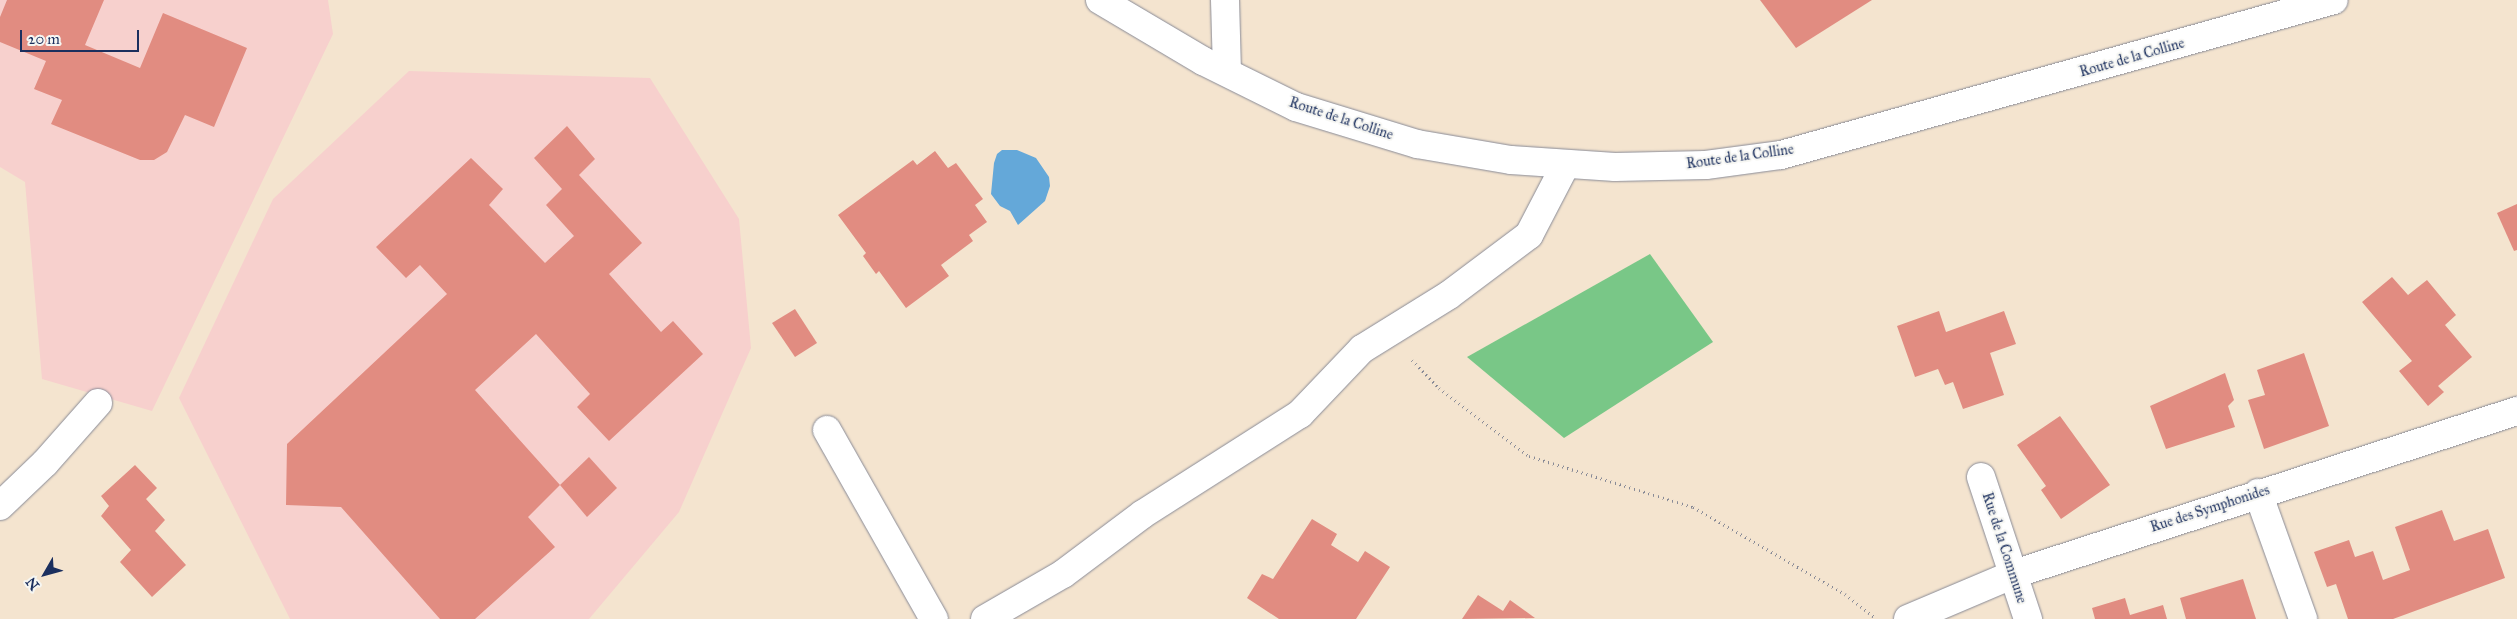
<!DOCTYPE html>
<style>
body{margin:0}
#map{position:relative;width:2517px;height:619px;overflow:hidden;background:#f4e4cf;font-family:"IM FELL Great Primer",serif}
div>[style]{position:absolute}
.built>*{inset:0;background:#f7d0cd}
.green>*{inset:0;background:#79c787}
.water>*{inset:0;background:#64a8d9}
.building>*{inset:0;background:#e18c81}
.path>*{height:3px;margin-top:-1.5px;transform-origin:0;background:repeating-linear-gradient(90deg,#888a96 0 1px,transparent 0 5px)}
.roads{filter:drop-shadow(0 0 1px #888a96) drop-shadow(0 0 1px #888a96)}
.minor>*{height:28px;margin:-14px;padding:0 14px;transform-origin:14px;border-radius:14px;background:#fff}
span{translate:-50% -50%;white-space:nowrap;text-align:center;line-height:1.15;-webkit-text-stroke:4px #f6f6f2;paint-order:stroke}
.street-label{font-size:14px;color:#1b2f5e}
.north{position:absolute;left:20px;top:549px;width:50px;height:50px;-webkit-text-stroke:4px #f6f6f2;paint-order:stroke;rotate:232deg;font-size:14px;font-weight:700;line-height:20px;text-align:center;color:#1b2f5e}
.north::after{content:'';display:block;margin:auto;width:18px;height:22px;background:#1b2f5e;clip-path:polygon(50% 0,100% 100%,50% 72%,0 100%)}
.scale{position:absolute;left:20px;top:30px;width:119px;height:22px;box-sizing:border-box;border:2px solid #1b2f5e;border-top:0;padding-left:6px;font-size:15px;line-height:18px;white-space:nowrap;color:#1b2f5e;-webkit-text-stroke:4px #f6f6f2;paint-order:stroke}
</style>
<div id="map">
<div class="built">
<div style="clip-path:polygon(0 0,328px 0,333px 34px,152px 411px,42px 379px,25px 182px,0 167px)"></div>
<div style="clip-path:polygon(409px 71px,650px 78px,739px 219px,751px 348px,679px 512px,589px 619px,290px 619px,179px 398px,273px 199px)"></div>
</div>
<div class="green">
<div style="clip-path:polygon(1650px 254px,1713px 342px,1564px 438px,1467px 357px)"></div>
</div>
<div class="water">
<div style="clip-path:polygon(1002px 150px,1017px 150px,1036px 158px,1049px 177px,1050px 186px,1045px 201px,1018px 225px,1010px 211px,1000px 206px,991px 194px,994px 163px,997px 154px)"></div>
</div>
<div class="building">
<div style="clip-path:polygon(7px 0,104px 0,85px 45px,140px 68px,163px 13px,247px 48px,214px 127px,185px 115px,167px 152px,154px 160px,140px 160px,51px 124px,62px 100px,34px 89px,46px 61px,0 42px,0 17px)"></div>
<div style="clip-path:polygon(1760px 0,1872px 0,1796px 48px)"></div>
<div style="clip-path:polygon(567px 126px,595px 159px,579px 175px,642px 243px,609px 274px,661px 332px,673px 321px,703px 354px,609px 441px,577px 407px,590px 394px,536px 334px,475px 390px,560px 485px,528px 517px,555px 547px,475px 619px,440px 619px,341px 507px,286px 505px,287px 444px,447px 294px,420px 265px,406px 278px,376px 247px,471px 158px,503px 189px,489px 205px,545px 263px,574px 236px,546px 205px,562px 189px,534px 158px)"></div>
<div style="clip-path:polygon(935px 151px,948px 168px,956px 163px,983px 199px,975px 205px,987px 222px,969px 235px,973px 241px,941px 265px,949px 276px,906px 308px,879px 271px,876px 274px,863px 256px,866px 253px,838px 215px,913px 160px,917px 165px)"></div>
<div style="clip-path:polygon(2517px 204px,2517px 250px,2514px 251px,2497px 213px)"></div>
<div style="clip-path:polygon(2392px 277px,2408px 295px,2427px 280px,2456px 315px,2445px 325px,2472px 357px,2438px 386px,2444px 392px,2428px 406px,2399px 371px,2412px 361px,2362px 302px)"></div>
<div style="clip-path:polygon(795px 309px,817px 343px,795px 357px,772px 323px)"></div>
<div style="clip-path:polygon(1939px 311px,1946px 332px,2004px 311px,2016px 344px,1990px 353px,2004px 395px,1963px 409px,1953px 382px,1945px 385px,1938px 369px,1915px 377px,1897px 326px)"></div>
<div style="clip-path:polygon(2304px 353px,2329px 426px,2264px 449px,2248px 400px,2265px 395px,2257px 370px)"></div>
<div style="clip-path:polygon(2225px 373px,2234px 400px,2228px 406px,2235px 427px,2166px 449px,2150px 406px)"></div>
<div style="clip-path:polygon(2060px 416px,2110px 485px,2061px 519px,2041px 490px,2046px 486px,2017px 445px)"></div>
<div style="clip-path:polygon(589px 457px,617px 488px,587px 517px,560px 485px)"></div>
<div style="clip-path:polygon(135px 465px,157px 488px,146px 499px,165px 520px,155px 531px,186px 565px,152px 597px,120px 562px,131px 550px,101px 516px,109px 506px,101px 496px)"></div>
<div style="clip-path:polygon(2442px 510px,2454px 541px,2488px 529px,2505px 578px,2393px 619px,2348px 619px,2336px 584px,2327px 587px,2314px 552px,2349px 540px,2355px 557px,2373px 551px,2383px 580px,2410px 570px,2395px 527px)"></div>
<div style="clip-path:polygon(1312px 519px,1337px 534px,1331px 545px,1358px 562px,1365px 551px,1390px 567px,1356px 619px,1279px 619px,1247px 598px,1262px 574px,1273px 579px)"></div>
<div style="clip-path:polygon(2243px 579px,2256px 619px,2186px 619px,2180px 598px)"></div>
<div style="clip-path:polygon(1478px 595px,1503px 611px,1510px 600px,1535px 618px,1462px 619px)"></div>
<div style="clip-path:polygon(2125px 598px,2130px 615px,2163px 605px,2167px 619px,2095px 619px,2092px 608px)"></div>
</div>
<div class="path">
<div style="left:1412px;top:360px;width:39px;rotate:46deg"></div>
<div style="left:1439px;top:388px;width:113px;rotate:37.1deg"></div>
<div style="left:1529px;top:456px;width:172px;rotate:17.3deg"></div>
<div style="left:1693px;top:507px;width:175px;rotate:29.8deg"></div>
<div style="left:1845px;top:594px;width:37px;rotate:38deg"></div>
</div>
<div class="roads">
<div class="minor">
<div style="left:1100px;top:0;width:120px;rotate:30.6deg"></div>
<div style="left:1203px;top:61px;width:104px;rotate:26.3deg"></div>
<div style="left:1296px;top:107px;width:127px;rotate:17deg"></div>
<div style="left:1417px;top:144px;width:95px;rotate:9.7deg"></div>
<div style="left:1511px;top:160px;width:104px;rotate:3.9deg"></div>
<div style="left:1615px;top:167px;width:91px;rotate:-1.3deg"></div>
<div style="left:1706px;top:165px;width:76px;rotate:-7.6deg"></div>
<div style="left:1781px;top:155px;width:574px;rotate:-15.66deg"></div>
<div style="left:1225px;top:0;width:72px;rotate:88.4deg"></div>
<div style="left:827px;top:430px;width:217px;rotate:60.5deg"></div>
<div style="left:1981px;top:477px;width:150px;rotate:71.7deg"></div>
<div style="left:2258px;top:493px;width:134px;rotate:70.3deg"></div>
<div style="left:0;top:506px;width:62px;rotate:-43.7deg"></div>
<div style="left:45px;top:463px;width:80px;rotate:-48.5deg"></div>
<div style="left:985px;top:619px;width:90px;rotate:-30deg"></div>
<div style="left:1063px;top:574px;width:100px;rotate:-36.9deg"></div>
<div style="left:1143px;top:514px;width:186px;rotate:-32.5deg"></div>
<div style="left:1300px;top:414px;width:90px;rotate:-46.4deg"></div>
<div style="left:1362px;top:349px;width:102px;rotate:-31.8deg"></div>
<div style="left:1449px;top:295px;width:100px;rotate:-36.9deg"></div>
<div style="left:1529px;top:235px;width:80px;rotate:-62.5deg"></div>
<div style="left:1908px;top:619px;width:115px;rotate:-23deg"></div>
<div style="left:2014px;top:574px;width:529px;rotate:-17.96deg"></div>
</div>
</div>
<div class="street-label">
<span style="left:2132px;top:58px;rotate:-16deg">Route de la Colline</span>
<span style="left:1341px;top:119px;rotate:18deg">Route de la Colline</span>
<span style="left:1740px;top:157px;rotate:-8deg">Route de la Colline</span>
<span style="left:2210px;top:509px;rotate:-18deg">Rue des Symphonides</span>
<span style="left:2004px;top:548px;rotate:72deg">Rue de la Commune</span>
</div>
<div class="north">N</div>
<div class="scale">20 m</div>
</div>
